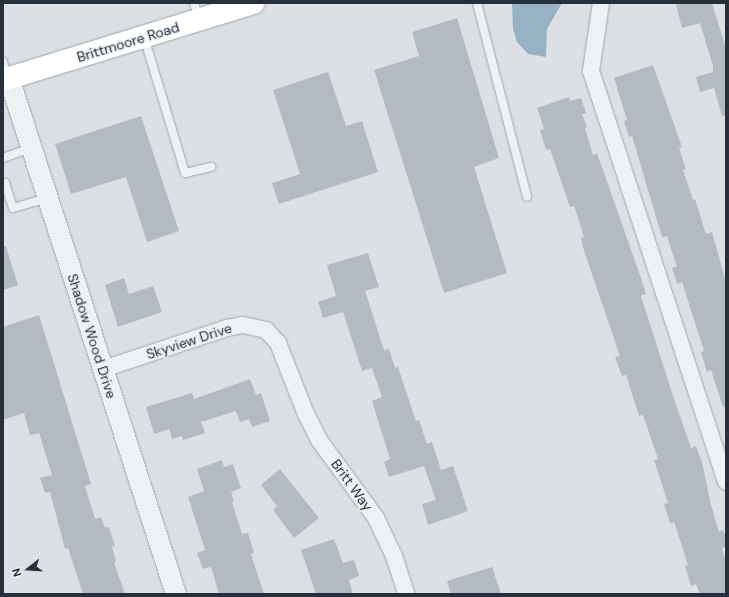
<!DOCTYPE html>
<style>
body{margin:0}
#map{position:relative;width:729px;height:597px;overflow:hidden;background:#dce0e5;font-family:"DM Sans",sans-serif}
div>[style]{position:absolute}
.water>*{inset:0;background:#97b2c5}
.building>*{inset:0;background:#b3bac2}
.roads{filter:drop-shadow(0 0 1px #a2a8af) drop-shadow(0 0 1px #a2a8af)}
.service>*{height:8px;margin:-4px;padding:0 4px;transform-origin:4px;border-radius:4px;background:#eef1f4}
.minor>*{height:16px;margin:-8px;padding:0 8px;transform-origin:8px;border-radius:8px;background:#eef1f4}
.tertiary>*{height:20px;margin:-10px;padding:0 10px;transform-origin:10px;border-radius:10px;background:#eef1f4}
.secondary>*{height:22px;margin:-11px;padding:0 11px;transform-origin:11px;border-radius:11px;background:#fff}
span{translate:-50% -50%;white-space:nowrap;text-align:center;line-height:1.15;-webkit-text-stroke:3px #ebeff3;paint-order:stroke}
.street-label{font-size:14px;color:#26303b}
.frame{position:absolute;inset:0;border:4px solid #26303b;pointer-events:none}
.north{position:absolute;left:8px;top:549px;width:40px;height:40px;-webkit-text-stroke:3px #ebeff3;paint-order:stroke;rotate:253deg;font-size:11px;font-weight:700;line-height:16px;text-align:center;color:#26303b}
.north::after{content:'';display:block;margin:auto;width:14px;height:18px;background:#26303b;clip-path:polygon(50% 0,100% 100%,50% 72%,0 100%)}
</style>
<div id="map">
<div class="water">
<div style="clip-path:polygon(512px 3px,562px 3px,547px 29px,546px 57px,528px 54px,517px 42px,513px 29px)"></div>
</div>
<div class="building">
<div style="clip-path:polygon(684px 3px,712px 3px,726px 48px,726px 115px,722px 116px,714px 88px,700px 92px,696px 77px,713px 72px,713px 66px,700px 23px,682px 28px,676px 5px)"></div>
<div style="clip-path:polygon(457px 18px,499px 158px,474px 167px,507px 273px,444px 293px,374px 70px,419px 56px,412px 32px)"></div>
<div style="clip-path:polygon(653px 65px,682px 147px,679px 148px,686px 169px,683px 170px,693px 200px,695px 199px,706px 234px,712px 232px,726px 282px,726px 407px,723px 407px,711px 370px,707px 372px,701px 352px,704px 351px,682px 282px,677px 284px,672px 268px,677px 267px,667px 236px,662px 237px,632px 136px,629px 137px,624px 121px,627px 120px,614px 78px)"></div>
<div style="clip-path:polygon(328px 72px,346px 126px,362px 121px,378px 172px,279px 204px,272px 183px,300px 174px,273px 90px)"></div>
<div style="clip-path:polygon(569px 97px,570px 101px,581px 98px,586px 113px,582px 114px,587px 127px,585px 128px,593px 155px,597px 153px,641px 278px,646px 294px,641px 296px,673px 396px,691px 448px,696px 446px,702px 462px,711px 505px,719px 532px,723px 530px,726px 538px,726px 547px,722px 548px,726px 563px,726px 594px,700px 594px,696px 584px,691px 586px,685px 566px,688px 565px,674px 522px,670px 523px,664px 504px,668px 503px,654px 460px,658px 459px,643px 415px,639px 416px,626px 375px,622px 376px,615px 357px,620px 356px,584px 251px,581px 238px,584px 237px,574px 206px,570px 207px,550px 149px,546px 150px,540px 130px,544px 129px,537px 108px)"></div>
<div style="clip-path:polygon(141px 116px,179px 231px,147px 242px,126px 177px,71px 194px,55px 144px)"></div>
<div style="clip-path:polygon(6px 246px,18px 285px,3px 290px,3px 247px)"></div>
<div style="clip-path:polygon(368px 253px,379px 287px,365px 291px,384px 350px,389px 349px,395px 368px,398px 367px,416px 421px,419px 420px,427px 444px,432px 442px,441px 470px,453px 466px,468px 511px,428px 525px,422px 504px,436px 500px,424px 466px,389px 477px,384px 462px,390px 459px,372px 401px,382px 397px,372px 368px,362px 371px,343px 312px,323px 318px,318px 302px,336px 296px,327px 265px)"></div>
<div style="clip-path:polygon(124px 278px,129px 294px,153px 286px,162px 312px,118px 327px,105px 285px)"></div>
<div style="clip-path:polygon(39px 315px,91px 484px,85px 486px,95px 519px,101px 517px,105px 528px,109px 527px,115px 546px,112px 547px,116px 561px,114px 562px,125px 594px,83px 594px,68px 548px,65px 549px,50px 492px,45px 493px,40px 478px,52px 475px,39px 433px,30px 435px,24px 413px,3px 420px,3px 327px)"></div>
<div style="clip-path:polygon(250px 379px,256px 395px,261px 393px,270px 421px,252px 427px,249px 419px,240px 422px,236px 411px,201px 422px,205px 433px,183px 440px,182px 436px,172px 439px,169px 429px,154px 434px,146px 407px,192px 393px,194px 399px)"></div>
<div style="clip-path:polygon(222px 460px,224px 467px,233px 464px,241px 488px,231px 492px,234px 501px,232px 502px,242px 534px,248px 533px,254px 553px,251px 554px,264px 594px,219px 594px,211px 567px,203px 569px,197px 553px,205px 550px,188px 497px,204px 491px,197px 469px)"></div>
<div style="clip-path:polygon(280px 469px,319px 518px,294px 538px,273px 510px,277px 506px,261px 485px)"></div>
<div style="clip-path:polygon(334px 539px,343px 563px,354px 560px,359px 576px,349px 580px,353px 594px,316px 594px,301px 550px)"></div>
<div style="clip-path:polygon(492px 567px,501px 594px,451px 594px,447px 581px)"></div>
</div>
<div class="roads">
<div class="service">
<div style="left:194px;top:3px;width:17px;rotate:73deg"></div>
<div style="left:477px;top:3px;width:200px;rotate:75.5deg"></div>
<div style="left:144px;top:37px;width:142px;rotate:73.2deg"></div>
<div style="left:185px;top:173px;width:27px;rotate:-13deg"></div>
<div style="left:3px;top:62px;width:17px;rotate:73deg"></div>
<div style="left:3px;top:158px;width:30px;rotate:-20deg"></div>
<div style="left:3px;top:183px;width:2px"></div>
<div style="left:5px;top:183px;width:26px;rotate:72deg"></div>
<div style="left:13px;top:208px;width:35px;rotate:-16deg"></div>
</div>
<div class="minor">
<div style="left:601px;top:3px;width:69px;rotate:98.4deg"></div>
<div style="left:591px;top:71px;width:432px;rotate:71.8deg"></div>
<div style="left:103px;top:369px;width:131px;rotate:-18.3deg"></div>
<div style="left:227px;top:328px;width:16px;rotate:-11deg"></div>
<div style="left:243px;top:325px;width:24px;rotate:12deg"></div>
<div style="left:266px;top:330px;width:18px;rotate:47deg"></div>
<div style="left:278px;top:343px;width:76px;rotate:68.5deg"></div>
<div style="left:306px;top:414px;width:29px;rotate:63deg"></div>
<div style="left:319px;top:440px;width:97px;rotate:53.8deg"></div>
<div style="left:376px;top:518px;width:42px;rotate:64.7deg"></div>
<div style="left:394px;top:556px;width:40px;rotate:72deg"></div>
</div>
<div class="tertiary">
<div style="left:9px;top:78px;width:542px;rotate:72.07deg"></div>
</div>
<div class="secondary">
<div style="left:3px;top:80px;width:262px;rotate:-17.1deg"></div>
</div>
</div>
<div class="street-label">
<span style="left:128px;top:42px;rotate:-17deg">Brittmoore Road</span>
<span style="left:92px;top:336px;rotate:72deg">Shadow Wood Drive</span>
<span style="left:189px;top:341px;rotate:-18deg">Skyview Drive</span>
<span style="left:352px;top:485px;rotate:54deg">Britt Way</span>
</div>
<div class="frame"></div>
<div class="north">N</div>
</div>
